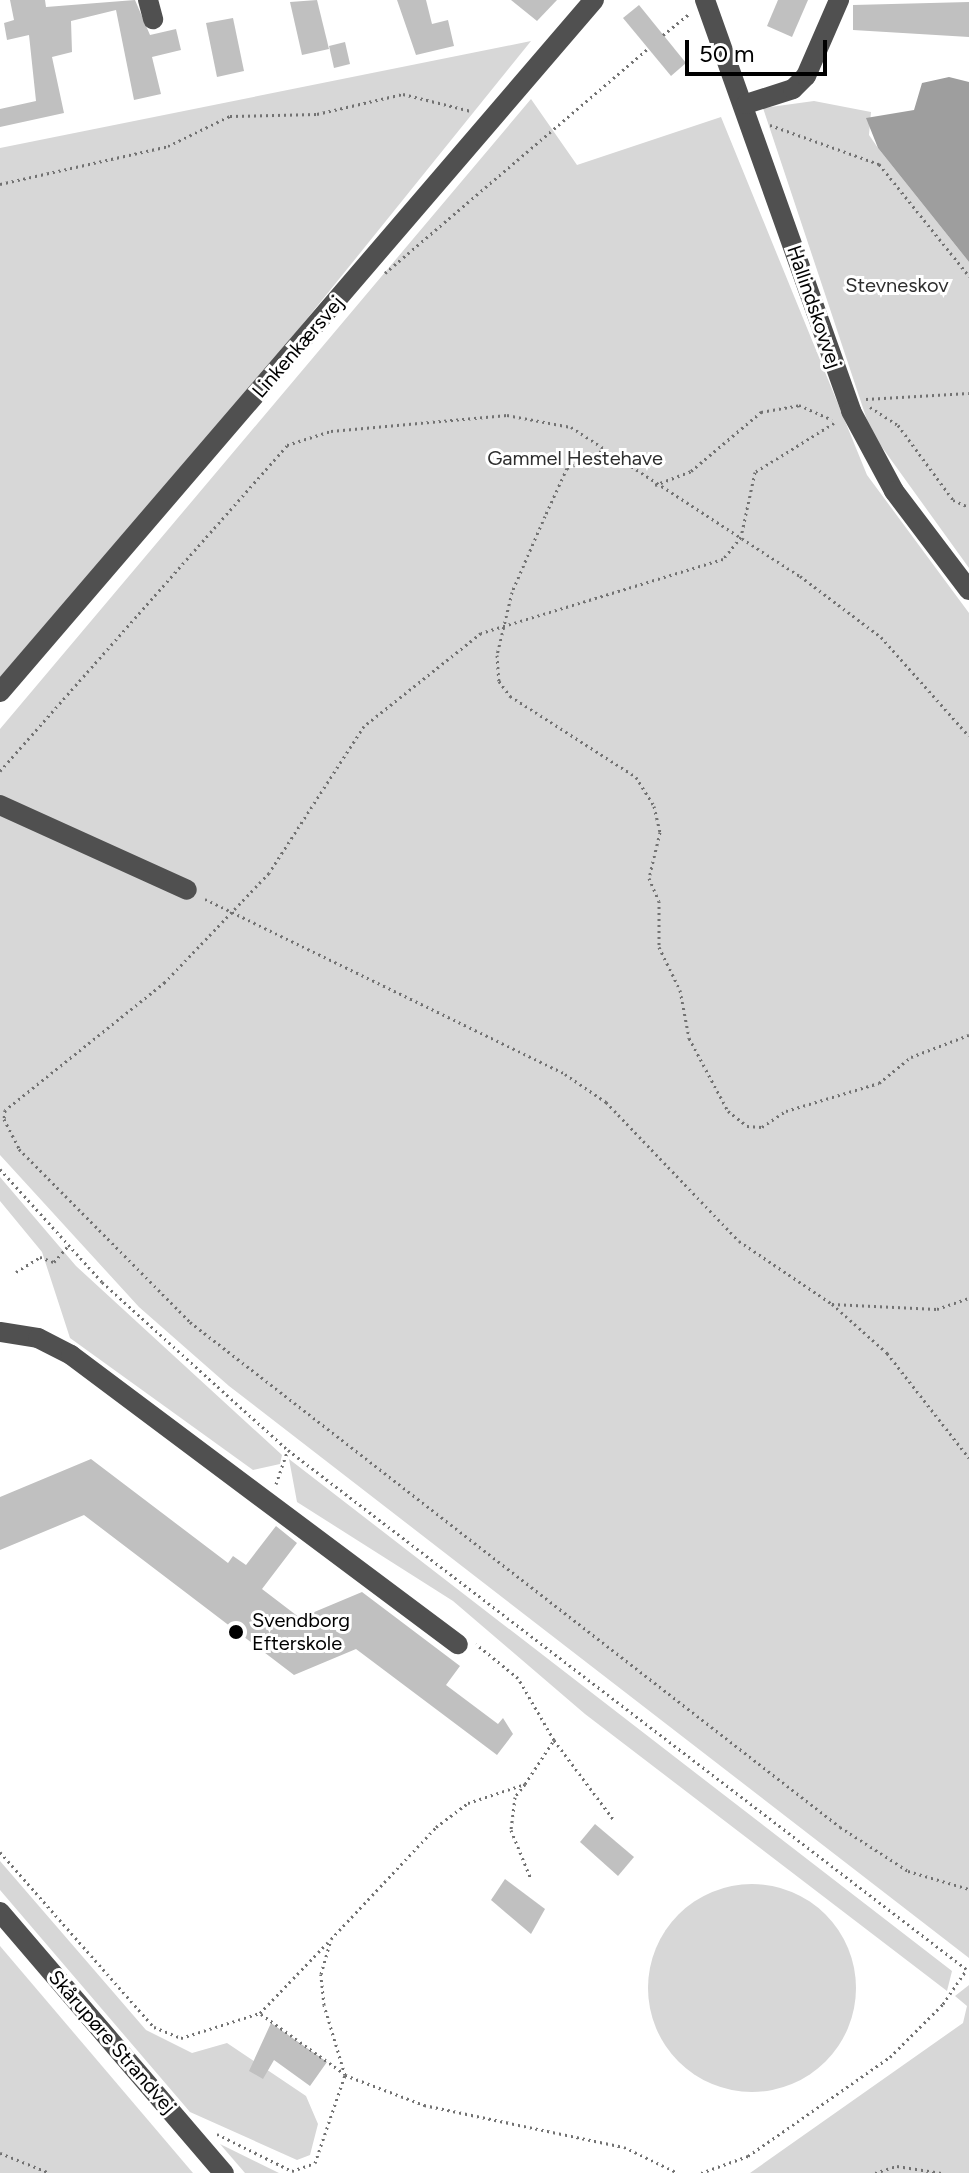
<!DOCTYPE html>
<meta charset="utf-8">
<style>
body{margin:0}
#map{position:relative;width:969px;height:2173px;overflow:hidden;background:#fff;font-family:Figtree,sans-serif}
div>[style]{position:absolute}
.green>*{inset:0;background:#d7d7d7}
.round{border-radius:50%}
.water>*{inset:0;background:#9e9e9e}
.building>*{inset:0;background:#c0c0c0}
.path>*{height:3px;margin-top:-1.5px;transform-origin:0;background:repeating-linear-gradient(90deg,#727272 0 2px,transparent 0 6px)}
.minor>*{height:20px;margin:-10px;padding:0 10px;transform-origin:10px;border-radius:10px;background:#505050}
.dots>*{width:22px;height:22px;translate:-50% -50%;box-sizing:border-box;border:4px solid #fff;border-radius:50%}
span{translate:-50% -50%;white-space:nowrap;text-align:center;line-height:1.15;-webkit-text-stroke:6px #fff;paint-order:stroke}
.park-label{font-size:20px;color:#2e2e2e}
.street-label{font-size:20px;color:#000}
.poi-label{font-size:20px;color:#000}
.left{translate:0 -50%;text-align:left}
.scale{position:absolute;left:685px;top:40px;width:142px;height:36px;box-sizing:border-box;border:4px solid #000;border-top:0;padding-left:10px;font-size:24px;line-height:28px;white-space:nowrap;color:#000;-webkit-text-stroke:6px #fff;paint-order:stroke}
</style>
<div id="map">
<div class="green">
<div style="clip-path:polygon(531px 41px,252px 387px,0 677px,0 148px)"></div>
<div style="clip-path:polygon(531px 99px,577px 165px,721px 117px,867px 475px,969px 613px,969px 1958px,229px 1386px,139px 1307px,0 1155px,0 729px)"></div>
<div style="clip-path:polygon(814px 101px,871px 112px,869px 135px,878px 148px,969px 262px,969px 568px,871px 432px,763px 108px)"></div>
<div style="clip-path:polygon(0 1177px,76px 1266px,282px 1455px,280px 1464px,253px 1470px,70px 1338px,42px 1252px,0 1201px)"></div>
<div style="clip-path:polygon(289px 1459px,952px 1971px,947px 1991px,585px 1714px,453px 1601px,297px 1502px)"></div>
<div style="clip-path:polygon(0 1861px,146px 2030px,192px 2053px,227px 2043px,306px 2096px,318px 2124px,310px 2155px,297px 2160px,190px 2112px,0 1890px)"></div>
<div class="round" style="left:648px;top:1884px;width:208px;height:208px"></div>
<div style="clip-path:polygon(0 1946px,193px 2173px,0 2173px)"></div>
<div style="clip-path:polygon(969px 1985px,969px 2173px,750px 2173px,963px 2023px,967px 2006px,955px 1996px)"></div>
<div style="clip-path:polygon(220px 2144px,279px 2173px,245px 2173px)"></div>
</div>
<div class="water">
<div style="clip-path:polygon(949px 77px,969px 82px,969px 262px,878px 148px,866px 118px,914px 110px,922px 83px)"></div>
</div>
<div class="building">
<div style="clip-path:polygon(10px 0,45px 0,46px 7px,135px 0,150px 35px,176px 29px,181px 50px,152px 57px,161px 94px,134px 100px,116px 10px,71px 21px,72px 52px,52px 57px,64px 113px,0 127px,0 109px,36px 101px,29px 35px,7px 40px,4px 23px,14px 20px)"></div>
<div style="clip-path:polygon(317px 0,329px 49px,302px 55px,290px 2px)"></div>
<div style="clip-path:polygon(397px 0,426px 0,432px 24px,448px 20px,454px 46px,416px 55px)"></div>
<div style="clip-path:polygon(511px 0,557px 0,537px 21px)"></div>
<div style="clip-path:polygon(778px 0,808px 0,792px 37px,767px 26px)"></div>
<div style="clip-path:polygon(969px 2px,969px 37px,853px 30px,853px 5px)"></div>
<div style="clip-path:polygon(639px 5px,686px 63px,671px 76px,623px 18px)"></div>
<div style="clip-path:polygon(233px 18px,244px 71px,217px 77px,206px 23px)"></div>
<div style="clip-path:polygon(345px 42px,350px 64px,334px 68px,329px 46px)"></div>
<div style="clip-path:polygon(91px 1459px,228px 1563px,233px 1556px,246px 1565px,276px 1526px,297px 1543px,262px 1589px,300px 1618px,362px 1592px,460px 1666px,446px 1685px,498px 1724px,503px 1718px,513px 1734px,497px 1755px,356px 1649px,294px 1675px,84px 1515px,0 1550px,0 1497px)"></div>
<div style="clip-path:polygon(595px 1824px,634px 1857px,618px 1876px,580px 1842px)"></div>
<div style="clip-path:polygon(505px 1879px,545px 1909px,531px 1934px,491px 1900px)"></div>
<div style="clip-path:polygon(271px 2023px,327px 2062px,310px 2086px,274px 2060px,263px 2079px,249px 2071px)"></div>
</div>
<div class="path">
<div style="left:663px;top:35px;width:33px;rotate:-39deg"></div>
<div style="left:770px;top:125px;width:116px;rotate:19.7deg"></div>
<div style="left:879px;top:164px;width:144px;rotate:51.2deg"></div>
<div style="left:0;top:184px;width:172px;rotate:-12.7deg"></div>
<div style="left:168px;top:146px;width:69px;rotate:-25.8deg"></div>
<div style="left:230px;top:116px;width:87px;rotate:-1.3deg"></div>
<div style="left:317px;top:114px;width:88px;rotate:-13.1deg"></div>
<div style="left:403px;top:94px;width:70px;rotate:14deg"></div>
<div style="left:385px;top:273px;width:346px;rotate:-40.5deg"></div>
<div style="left:866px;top:399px;width:103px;rotate:-3.3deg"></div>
<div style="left:870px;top:407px;width:33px;rotate:33deg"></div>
<div style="left:898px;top:425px;width:93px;rotate:53.7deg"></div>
<div style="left:953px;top:500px;width:17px;rotate:24deg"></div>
<div style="left:834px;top:423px;width:93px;rotate:148.2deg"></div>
<div style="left:755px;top:472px;width:66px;rotate:102.2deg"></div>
<div style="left:741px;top:537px;width:28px;rotate:129deg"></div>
<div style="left:723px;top:559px;width:253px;rotate:163deg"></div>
<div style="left:481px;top:633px;width:149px;rotate:141.5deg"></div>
<div style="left:364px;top:726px;width:175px;rotate:122.9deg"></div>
<div style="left:269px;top:873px;width:151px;rotate:133.7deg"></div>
<div style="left:165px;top:982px;width:205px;rotate:141.3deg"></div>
<div style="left:5px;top:1110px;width:9px;rotate:96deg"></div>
<div style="left:4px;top:1119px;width:34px;rotate:63deg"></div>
<div style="left:19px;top:1149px;width:243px;rotate:45.3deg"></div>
<div style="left:190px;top:1322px;width:823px;rotate:37.84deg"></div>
<div style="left:840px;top:1827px;width:81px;rotate:32.9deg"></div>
<div style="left:908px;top:1871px;width:64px;rotate:16.4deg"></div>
<div style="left:601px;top:451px;width:38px;rotate:153deg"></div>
<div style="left:567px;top:468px;width:53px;rotate:114.6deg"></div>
<div style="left:545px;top:516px;width:83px;rotate:113.5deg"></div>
<div style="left:512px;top:592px;width:65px;rotate:103.4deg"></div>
<div style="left:497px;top:655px;width:26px;rotate:86deg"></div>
<div style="left:499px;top:681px;width:19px;rotate:54deg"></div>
<div style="left:510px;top:696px;width:150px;rotate:32.7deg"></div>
<div style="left:636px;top:777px;width:34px;rotate:58deg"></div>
<div style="left:654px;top:806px;width:27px;rotate:77deg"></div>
<div style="left:660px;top:832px;width:47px;rotate:103.4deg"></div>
<div style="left:649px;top:878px;width:25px;rotate:67deg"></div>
<div style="left:659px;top:901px;width:46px;rotate:90deg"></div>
<div style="left:659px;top:947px;width:48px;rotate:64deg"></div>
<div style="left:680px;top:990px;width:49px;rotate:79.4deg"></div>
<div style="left:689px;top:1038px;width:83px;rotate:61.9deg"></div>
<div style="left:728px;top:1111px;width:24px;rotate:38deg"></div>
<div style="left:747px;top:1126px;width:15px;rotate:4deg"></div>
<div style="left:762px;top:1127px;width:29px;rotate:-34deg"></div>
<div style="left:786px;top:1111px;width:97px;rotate:-16.8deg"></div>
<div style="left:879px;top:1083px;width:41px;rotate:-39.1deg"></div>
<div style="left:911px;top:1057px;width:62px;rotate:-20.8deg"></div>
<div style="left:655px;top:485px;width:39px;rotate:-21deg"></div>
<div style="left:691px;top:471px;width:92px;rotate:-40.1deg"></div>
<div style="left:761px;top:412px;width:39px;rotate:-10deg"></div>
<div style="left:799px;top:405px;width:36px;rotate:24deg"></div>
<div style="left:0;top:771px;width:434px;rotate:-48.6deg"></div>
<div style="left:287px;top:445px;width:46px;rotate:-17.7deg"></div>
<div style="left:331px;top:431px;width:177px;rotate:-5.2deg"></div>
<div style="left:507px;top:415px;width:65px;rotate:10.6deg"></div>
<div style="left:571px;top:427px;width:273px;rotate:33.1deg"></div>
<div style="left:800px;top:576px;width:101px;rotate:37deg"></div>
<div style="left:881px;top:637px;width:132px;rotate:48.4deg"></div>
<div style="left:205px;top:899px;width:400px;rotate:25.9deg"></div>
<div style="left:565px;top:1074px;width:50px;rotate:34.3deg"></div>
<div style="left:606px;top:1102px;width:192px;rotate:46.3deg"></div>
<div style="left:739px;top:1241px;width:112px;rotate:34.1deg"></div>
<div style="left:832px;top:1304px;width:74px;rotate:41.7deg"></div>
<div style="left:887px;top:1353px;width:133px;rotate:52deg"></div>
<div style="left:0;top:1169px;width:152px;rotate:47.9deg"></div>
<div style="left:102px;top:1282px;width:251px;rotate:42.1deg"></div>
<div style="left:288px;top:1450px;width:857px;rotate:37.42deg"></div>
<div style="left:16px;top:1272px;width:28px;rotate:-32deg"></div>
<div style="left:40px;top:1257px;width:15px;rotate:20deg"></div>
<div style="left:54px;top:1262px;width:20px;rotate:-49deg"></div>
<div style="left:832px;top:1304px;width:105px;rotate:2.7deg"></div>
<div style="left:937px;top:1309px;width:34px;rotate:-19deg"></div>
<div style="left:276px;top:1484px;width:36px;rotate:-71deg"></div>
<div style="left:554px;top:1740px;width:99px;rotate:53.2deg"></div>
<div style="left:525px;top:1784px;width:16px;rotate:128deg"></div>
<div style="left:515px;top:1797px;width:33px;rotate:97deg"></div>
<div style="left:511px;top:1830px;width:53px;rotate:67.8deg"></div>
<div style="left:0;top:1852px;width:233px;rotate:48.7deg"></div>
<div style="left:154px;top:2027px;width:29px;rotate:22deg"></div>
<div style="left:181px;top:2038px;width:83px;rotate:-17.6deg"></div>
<div style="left:260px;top:2013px;width:98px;rotate:-46.2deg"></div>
<div style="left:261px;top:2014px;width:100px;rotate:35.6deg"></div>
<div style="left:345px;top:2075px;width:73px;rotate:-106.7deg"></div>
<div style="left:324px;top:2005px;width:31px;rotate:-96deg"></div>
<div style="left:321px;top:1974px;width:36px;rotate:-74deg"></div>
<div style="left:331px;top:1939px;width:154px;rotate:-46.8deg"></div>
<div style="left:436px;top:1827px;width:40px;rotate:-37deg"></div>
<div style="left:468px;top:1803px;width:60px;rotate:-18.4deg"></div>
<div style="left:525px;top:1784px;width:53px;rotate:-56.6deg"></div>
<div style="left:554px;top:1740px;width:72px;rotate:-120.1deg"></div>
<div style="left:518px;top:1678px;width:54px;rotate:-141deg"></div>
<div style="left:217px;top:2134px;width:84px;rotate:26.3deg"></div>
<div style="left:292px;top:2171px;width:24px;rotate:-19deg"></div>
<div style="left:315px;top:2163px;width:93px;rotate:-71.2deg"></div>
<div style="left:345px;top:2075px;width:85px;rotate:20.8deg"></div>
<div style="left:424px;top:2105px;width:204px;rotate:11.9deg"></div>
<div style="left:624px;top:2147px;width:60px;rotate:25.7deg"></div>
<div style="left:0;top:2153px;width:54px;rotate:21.8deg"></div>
<div style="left:701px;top:2173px;width:50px;rotate:-19.9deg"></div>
<div style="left:748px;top:2156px;width:173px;rotate:-34.9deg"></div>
<div style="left:890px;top:2057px;width:75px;rotate:-45deg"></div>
<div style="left:943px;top:2004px;width:42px;rotate:-55.6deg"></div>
<div style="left:875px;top:2173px;width:23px;rotate:-18deg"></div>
<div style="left:897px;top:2166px;width:45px;rotate:9deg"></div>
</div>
<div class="minor">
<div style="left:148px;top:0;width:20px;rotate:75deg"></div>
<div style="left:705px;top:0;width:436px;rotate:70.4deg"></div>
<div style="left:851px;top:411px;width:91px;rotate:61.7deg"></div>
<div style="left:894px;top:491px;width:124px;rotate:52.9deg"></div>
<div style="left:746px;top:104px;width:49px;rotate:-17.7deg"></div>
<div style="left:793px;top:89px;width:18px;rotate:-45deg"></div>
<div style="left:806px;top:76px;width:83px;rotate:-66.5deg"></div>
<div style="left:0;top:692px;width:912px;rotate:-49.36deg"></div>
<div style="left:0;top:805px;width:205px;rotate:24.4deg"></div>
<div style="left:0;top:1332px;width:38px;rotate:9deg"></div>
<div style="left:38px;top:1338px;width:37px;rotate:27deg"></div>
<div style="left:71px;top:1355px;width:483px;rotate:36.8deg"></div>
<div style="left:0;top:1912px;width:344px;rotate:49.4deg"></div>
</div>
<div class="dots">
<div style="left:236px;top:1632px;background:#000"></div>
</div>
<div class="park-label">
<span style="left:897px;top:285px">Stevneskov</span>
<span style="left:575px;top:458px">Gammel Hestehave</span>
</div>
<div class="street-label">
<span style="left:814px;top:307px;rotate:71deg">Hallindskovvej</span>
<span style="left:298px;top:347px;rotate:-49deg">Linkenkærsvej</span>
<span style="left:112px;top:2042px;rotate:49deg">Skårupøre Strandvej</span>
</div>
<div class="poi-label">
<span class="left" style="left:252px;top:1632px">Svendborg<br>Efterskole</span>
</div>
<div class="scale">50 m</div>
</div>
